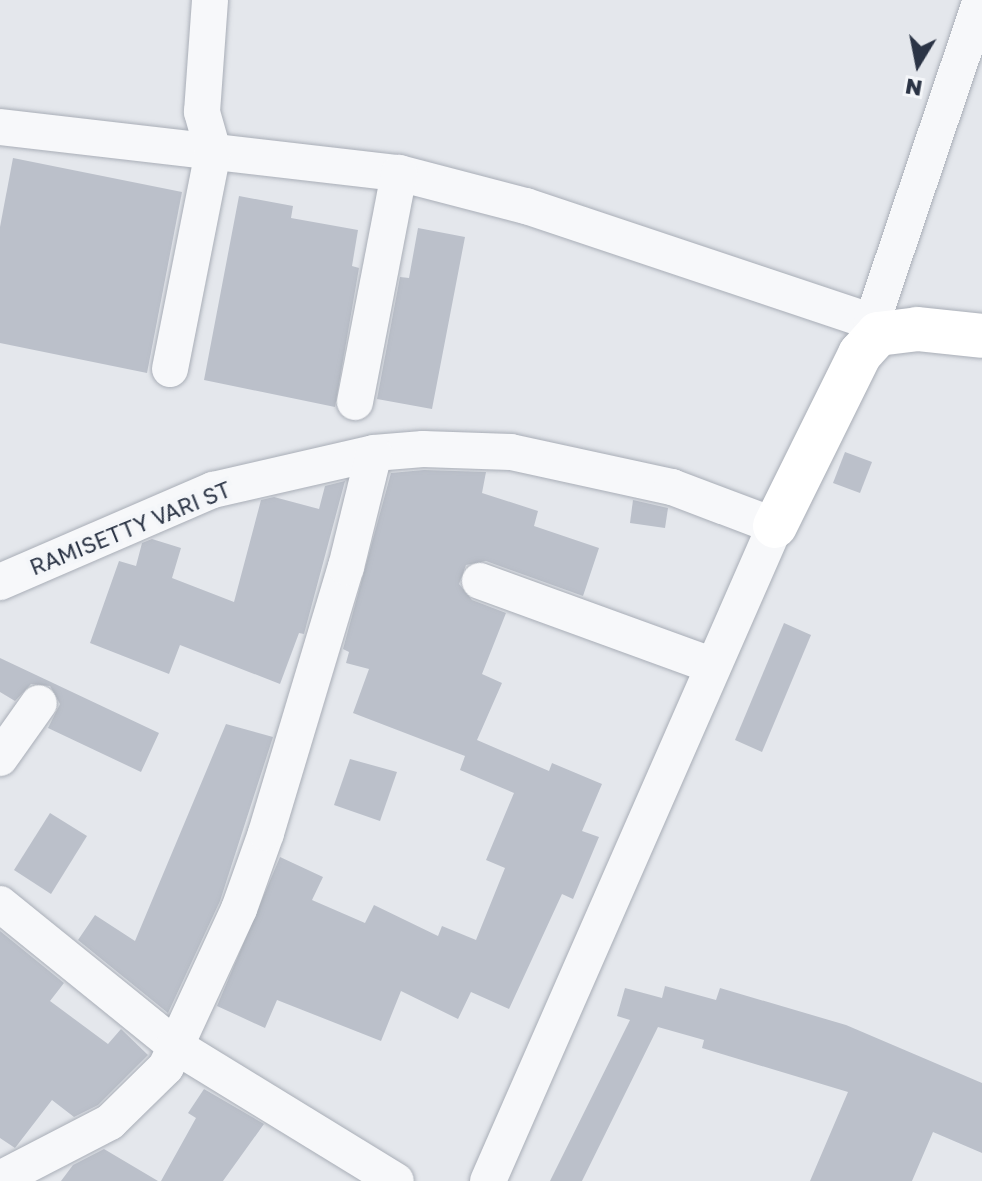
<!DOCTYPE html>
<style>
body{margin:0}
#map{position:relative;width:982px;height:1181px;overflow:hidden;background:#e4e7ec;font-family:"Golos Text",sans-serif}
div>[style]{position:absolute}
.building>*{inset:0;background:#bbc0ca}
.roads{filter:drop-shadow(0 0 2px #a9aeb7) drop-shadow(0 0 2px #a9aeb7)}
.street>*{height:36px;margin:-18px;padding:0 18px;transform-origin:18px;border-radius:18px;background:#f7f8fa}
.secondary>*{height:44px;margin:-22px;padding:0 22px;transform-origin:22px;border-radius:22px;background:#fff}
span{translate:-50% -50%;white-space:nowrap;text-align:center;line-height:1.15;-webkit-text-stroke:8px #f4f6f9;paint-order:stroke}
.street-label{font-size:22px;color:#2b3445}
.north{position:absolute;left:878px;top:24px;width:80px;height:80px;-webkit-text-stroke:6px #f4f6f9;paint-order:stroke;rotate:190deg;font-size:22px;font-weight:700;line-height:32px;text-align:center;color:#2b3445}
.north::after{content:'';display:block;margin:auto;width:28px;height:36px;background:#2b3445;clip-path:polygon(50% 0,100% 100%,50% 72%,0 100%)}
</style>
<div id="map">
<div class="building">
<div style="clip-path:polygon(13px 158px,182px 192px,147px 373px,0 343px,0 227px)"></div>
<div style="clip-path:polygon(239px 196px,293px 206px,291px 218px,358px 230px,352px 266px,359px 268px,335px 407px,204px 380px)"></div>
<div style="clip-path:polygon(418px 228px,465px 237px,432px 409px,377px 399px,400px 277px,409px 278px)"></div>
<div style="clip-path:polygon(845px 452px,872px 462px,860px 493px,833px 483px)"></div>
<div style="clip-path:polygon(424px 470px,486px 472px,482px 493px,538px 511px,534px 526px,599px 548px,583px 596px,486px 561px,466px 565px,459px 584px,472px 600px,506px 613px,482px 674px,502px 683px,477px 740px,549px 771px,552px 763px,602px 784px,582px 831px,599px 837px,573px 899px,562px 894px,509px 1009px,471px 992px,458px 1019px,401px 991px,381px 1041px,277px 1000px,265px 1028px,217px 1006px,280px 857px,323px 877px,312px 900px,365px 923px,374px 905px,438px 936px,442px 926px,476px 940px,505px 868px,486px 860px,514px 793px,460px 770px,465px 756px,353px 713px,369px 669px,346px 663px,349px 652px,343px 649px,391px 473px)"></div>
<div style="clip-path:polygon(345px 481px,304px 634px,299px 633px,280px 684px,180px 645px,169px 674px,90px 643px,119px 561px,136px 566px,142px 543px,152px 539px,181px 548px,172px 578px,234px 602px,261px 500px,274px 497px,319px 509px,325px 486px)"></div>
<div style="clip-path:polygon(633px 500px,668px 508px,665px 528px,630px 523px)"></div>
<div style="clip-path:polygon(784px 623px,811px 635px,762px 752px,735px 740px)"></div>
<div style="clip-path:polygon(0 658px,159px 733px,141px 772px,48px 728px,60px 704px,50px 686px,31px 684px,15px 701px,0 692px)"></div>
<div style="clip-path:polygon(226px 724px,273px 737px,220px 901px,168px 1013px,78px 940px,95px 915px,135px 941px)"></div>
<div style="clip-path:polygon(350px 759px,397px 772px,380px 821px,334px 805px)"></div>
<div style="clip-path:polygon(50px 813px,87px 836px,51px 894px,14px 870px)"></div>
<div style="clip-path:polygon(0 931px,64px 983px,50px 1001px,108px 1044px,121px 1029px,148px 1055px,98px 1105px,74px 1117px,52px 1100px,15px 1148px,0 1138px)"></div>
<div style="clip-path:polygon(665px 986px,716px 1000px,720px 988px,846px 1025px,982px 1083px,982px 1153px,933px 1132px,912px 1181px,810px 1181px,848px 1092px,702px 1048px,704px 1040px,658px 1027px,582px 1181px,550px 1181px,630px 1020px,617px 1016px,625px 988px,662px 998px)"></div>
<div style="clip-path:polygon(204px 1089px,264px 1124px,223px 1181px,161px 1181px,196px 1118px,188px 1113px)"></div>
<div style="clip-path:polygon(104px 1149px,158px 1181px,61px 1181px,73px 1165px)"></div>
</div>
<div class="roads">
<div class="street">
<div style="left:0;top:127px;width:402px;rotate:6.6deg"></div>
<div style="left:399px;top:173px;width:131px;rotate:14.6deg"></div>
<div style="left:526px;top:206px;width:365px;rotate:18.5deg"></div>
<div style="left:878px;top:334px;width:13px;rotate:-117deg"></div>
<div style="left:872px;top:322px;width:340px;rotate:-71.3deg"></div>
<div style="left:170px;top:369px;width:222px;rotate:-78.8deg"></div>
<div style="left:213px;top:151px;width:41px;rotate:-105.8deg"></div>
<div style="left:202px;top:112px;width:112px;rotate:-85.9deg"></div>
<div style="left:355px;top:402px;width:233px;rotate:-79.1deg"></div>
<div style="left:480px;top:581px;width:248px;rotate:20deg"></div>
<div style="left:0;top:582px;width:232px;rotate:-23.4deg"></div>
<div style="left:213px;top:490px;width:165px;rotate:-12.9deg"></div>
<div style="left:374px;top:453px;width:49px;rotate:-4.7deg"></div>
<div style="left:423px;top:449px;width:88px;rotate:2deg"></div>
<div style="left:511px;top:452px;width:165px;rotate:12.3deg"></div>
<div style="left:672px;top:487px;width:110px;rotate:20.7deg"></div>
<div style="left:775px;top:526px;width:715px;rotate:113.66deg"></div>
<div style="left:0;top:758px;width:67px;rotate:-54.7deg"></div>
<div style="left:0;top:904px;width:224px;rotate:39deg"></div>
<div style="left:174px;top:1045px;width:260px;rotate:31.5deg"></div>
<div style="left:0;top:1179px;width:124px;rotate:-27.4deg"></div>
<div style="left:110px;top:1122px;width:78px;rotate:-44.5deg"></div>
<div style="left:166px;top:1067px;width:174px;rotate:-65.2deg"></div>
<div style="left:239px;top:909px;width:81px;rotate:-70.4deg"></div>
<div style="left:266px;top:833px;width:278px;rotate:-73.3deg"></div>
<div style="left:346px;top:567px;width:117px;rotate:-76.2deg"></div>
</div>
<div class="secondary">
<div style="left:775px;top:526px;width:192px;rotate:-63.7deg"></div>
<div style="left:860px;top:354px;width:27px;rotate:-48deg"></div>
<div style="left:878px;top:334px;width:39px;rotate:-7deg"></div>
<div style="left:917px;top:329px;width:65px;rotate:6.1deg"></div>
</div>
</div>
<div class="street-label">
<span style="left:130px;top:528px;rotate:-22deg">RAMISETTY VARI ST</span>
</div>
<div class="north">N</div>
</div>
